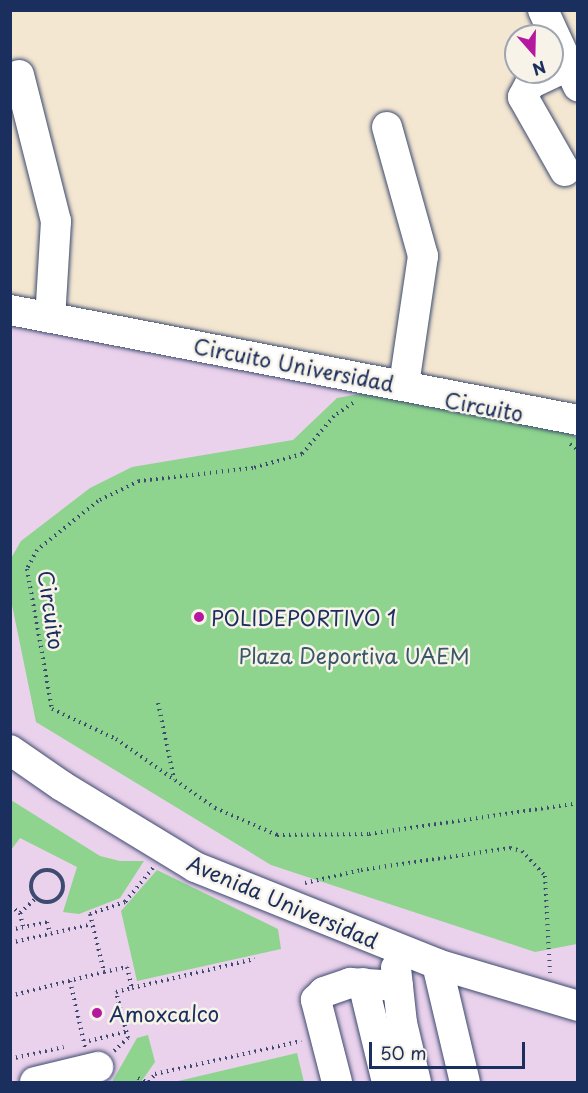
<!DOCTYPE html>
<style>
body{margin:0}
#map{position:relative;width:588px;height:1093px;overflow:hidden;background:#f4e7d1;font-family:"Playpen Sans",sans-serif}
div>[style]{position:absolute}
.built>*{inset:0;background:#ead1ec}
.green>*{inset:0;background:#8ed48e}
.path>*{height:4px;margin-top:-2px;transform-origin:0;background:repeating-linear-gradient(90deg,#3c4b6f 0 1.5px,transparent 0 6px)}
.path>.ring{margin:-2px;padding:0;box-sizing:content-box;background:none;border:4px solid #3c4b6f;border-radius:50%}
.roads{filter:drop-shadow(0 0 2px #3c4b6f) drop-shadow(0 0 2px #3c4b6f)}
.minor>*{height:30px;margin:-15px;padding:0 15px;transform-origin:15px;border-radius:15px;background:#fff}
.dots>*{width:16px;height:16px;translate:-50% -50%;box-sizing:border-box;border:3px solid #f7f3e8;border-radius:50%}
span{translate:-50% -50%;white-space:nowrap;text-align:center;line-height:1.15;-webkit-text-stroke:5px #f7f3e8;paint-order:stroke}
.street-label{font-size:21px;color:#1b2f5e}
.poi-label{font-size:21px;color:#1b2f5e}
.left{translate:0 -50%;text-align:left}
.park-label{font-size:21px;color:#38586a}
.frame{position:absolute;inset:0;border:12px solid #1b2f5e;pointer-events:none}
.north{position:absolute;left:504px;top:24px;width:60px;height:60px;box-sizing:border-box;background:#f7f3e8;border:2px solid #9fa5b1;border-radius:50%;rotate:160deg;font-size:16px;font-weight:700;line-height:24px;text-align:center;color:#1b2f5e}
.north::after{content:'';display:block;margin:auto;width:21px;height:27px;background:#b5179e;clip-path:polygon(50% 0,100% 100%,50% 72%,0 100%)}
.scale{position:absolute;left:369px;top:1042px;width:156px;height:27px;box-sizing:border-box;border:3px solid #1b2f5e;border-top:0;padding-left:8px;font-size:18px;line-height:21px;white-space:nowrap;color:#1b2f5e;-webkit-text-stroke:4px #f7f3e8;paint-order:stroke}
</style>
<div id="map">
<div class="built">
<div style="clip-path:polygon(10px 320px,577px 425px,577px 1082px,11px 1082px)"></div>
</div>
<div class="green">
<div style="clip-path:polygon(381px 390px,561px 427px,578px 439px,577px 944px,535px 952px,271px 865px,36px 722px,11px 600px,10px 560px,21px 541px,90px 488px,132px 467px,293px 440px,337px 398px)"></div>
<div style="clip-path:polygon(11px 800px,100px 856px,120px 861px,144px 861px,120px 898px,79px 914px,63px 912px,77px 867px,20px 838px,11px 850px)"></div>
<div style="clip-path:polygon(157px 870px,278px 929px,281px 949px,137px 981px,121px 911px)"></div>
<div style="clip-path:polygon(148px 1035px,155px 1062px,141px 1082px,112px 1082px,137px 1038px)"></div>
<div style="clip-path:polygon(297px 1053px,304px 1082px,174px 1082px)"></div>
</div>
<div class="path">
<div style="left:353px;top:403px;width:23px;rotate:146deg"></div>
<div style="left:334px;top:416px;width:50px;rotate:130.1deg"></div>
<div style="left:302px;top:454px;width:51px;rotate:164.1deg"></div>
<div style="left:253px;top:468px;width:115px;rotate:173.5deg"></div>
<div style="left:139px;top:481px;width:46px;rotate:154deg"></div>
<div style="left:98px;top:501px;width:78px;rotate:141.2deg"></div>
<div style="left:37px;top:550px;width:21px;rotate:118deg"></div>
<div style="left:27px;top:569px;width:142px;rotate:79.9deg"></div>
<div style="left:52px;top:709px;width:71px;rotate:25.1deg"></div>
<div style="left:116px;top:739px;width:121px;rotate:34.9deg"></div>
<div style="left:215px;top:808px;width:68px;rotate:23.5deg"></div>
<div style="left:277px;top:835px;width:92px;rotate:-0.6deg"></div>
<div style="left:369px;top:834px;width:211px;rotate:-8.4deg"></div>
<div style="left:570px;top:444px;width:10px;rotate:37deg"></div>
<div style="left:158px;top:703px;width:78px;rotate:78.1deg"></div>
<div style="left:153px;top:868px;width:44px;rotate:129.5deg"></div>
<div style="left:125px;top:902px;width:37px;rotate:161deg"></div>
<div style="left:90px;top:914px;width:60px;rotate:76.4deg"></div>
<div style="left:104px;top:972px;width:24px;rotate:-12deg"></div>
<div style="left:127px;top:967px;width:22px;rotate:77deg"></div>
<div style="left:132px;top:988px;width:126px;rotate:-13.3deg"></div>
<div class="ring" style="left:31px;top:870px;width:28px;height:28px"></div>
<div style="left:305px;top:883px;width:57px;rotate:-13.1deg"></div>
<div style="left:361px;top:870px;width:151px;rotate:-8.4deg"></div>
<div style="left:510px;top:848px;width:12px;rotate:14deg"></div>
<div style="left:522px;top:851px;width:34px;rotate:47deg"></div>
<div style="left:545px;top:876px;width:97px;rotate:87deg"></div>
<div style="left:10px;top:906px;width:12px;rotate:35deg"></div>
<div style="left:20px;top:913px;width:14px;rotate:78deg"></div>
<div style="left:20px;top:913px;width:22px;rotate:-43deg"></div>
<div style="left:10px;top:930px;width:38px;rotate:-12deg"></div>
<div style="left:47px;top:922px;width:12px;rotate:76deg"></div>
<div style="left:10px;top:943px;width:84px;rotate:-13deg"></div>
<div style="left:70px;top:981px;width:68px;rotate:77.2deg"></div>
<div style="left:10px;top:996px;width:97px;rotate:-14.3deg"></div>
<div style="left:89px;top:1041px;width:38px;rotate:-14deg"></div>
<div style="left:114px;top:1051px;width:19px;rotate:-43deg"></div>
<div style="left:128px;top:1038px;width:48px;rotate:-104.6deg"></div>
<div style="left:116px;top:992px;width:16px;rotate:-14deg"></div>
<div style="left:10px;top:1059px;width:55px;rotate:-12.5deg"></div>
<div style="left:138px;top:1078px;width:9px;rotate:27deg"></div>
<div style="left:149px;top:1082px;width:10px;rotate:-53deg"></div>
<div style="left:155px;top:1074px;width:150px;rotate:-12.7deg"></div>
</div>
<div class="roads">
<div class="minor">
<div style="left:543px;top:10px;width:84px;rotate:65.3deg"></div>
<div style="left:19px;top:75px;width:151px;rotate:75.8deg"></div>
<div style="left:56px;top:221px;width:97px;rotate:93.5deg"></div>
<div style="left:387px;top:127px;width:134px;rotate:74.4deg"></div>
<div style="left:423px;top:256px;width:130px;rotate:98.4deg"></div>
<div style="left:565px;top:171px;width:85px;rotate:-119.6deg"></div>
<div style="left:523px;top:97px;width:15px;rotate:-62deg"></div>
<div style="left:530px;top:84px;width:42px;rotate:-25.3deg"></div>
<div style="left:10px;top:310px;width:579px;rotate:10.96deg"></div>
<div style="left:10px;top:750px;width:63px;rotate:34.7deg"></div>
<div style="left:62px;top:786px;width:156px;rotate:31.3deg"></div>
<div style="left:195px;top:867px;width:261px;rotate:21.8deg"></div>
<div style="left:437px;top:964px;width:147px;rotate:16.6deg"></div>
<div style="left:437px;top:964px;width:121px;rotate:76.7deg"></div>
<div style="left:396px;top:968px;width:55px;rotate:83.8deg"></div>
<div style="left:402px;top:1023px;width:61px;rotate:76.7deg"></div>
<div style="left:363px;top:983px;width:102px;rotate:76.4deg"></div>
<div style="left:35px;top:1082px;width:65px;rotate:-13.4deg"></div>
<div style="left:337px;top:1082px;width:85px;rotate:-104.4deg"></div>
<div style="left:316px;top:1000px;width:11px;rotate:-45deg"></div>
<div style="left:324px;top:992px;width:28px;rotate:-19deg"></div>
<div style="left:350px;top:983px;width:48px;rotate:3.6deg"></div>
</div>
</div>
<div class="dots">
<div style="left:199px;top:617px;background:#b5179e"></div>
<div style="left:97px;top:1013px;background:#b5179e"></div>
</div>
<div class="street-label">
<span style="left:294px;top:364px;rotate:11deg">Circuito Universidad</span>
<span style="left:484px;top:406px;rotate:11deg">Circuito</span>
<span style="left:52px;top:610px;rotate:82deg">Circuito</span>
<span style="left:283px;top:901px;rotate:23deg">Avenida Universidad</span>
</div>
<div class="poi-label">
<span class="left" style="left:211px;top:617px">POLIDEPORTIVO 1</span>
<span class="left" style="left:109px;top:1013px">Amoxcalco</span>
</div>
<div class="park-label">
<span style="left:354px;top:655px">Plaza Deportiva UAEM</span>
</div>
<div class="frame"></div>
<div class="north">N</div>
<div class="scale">50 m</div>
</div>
